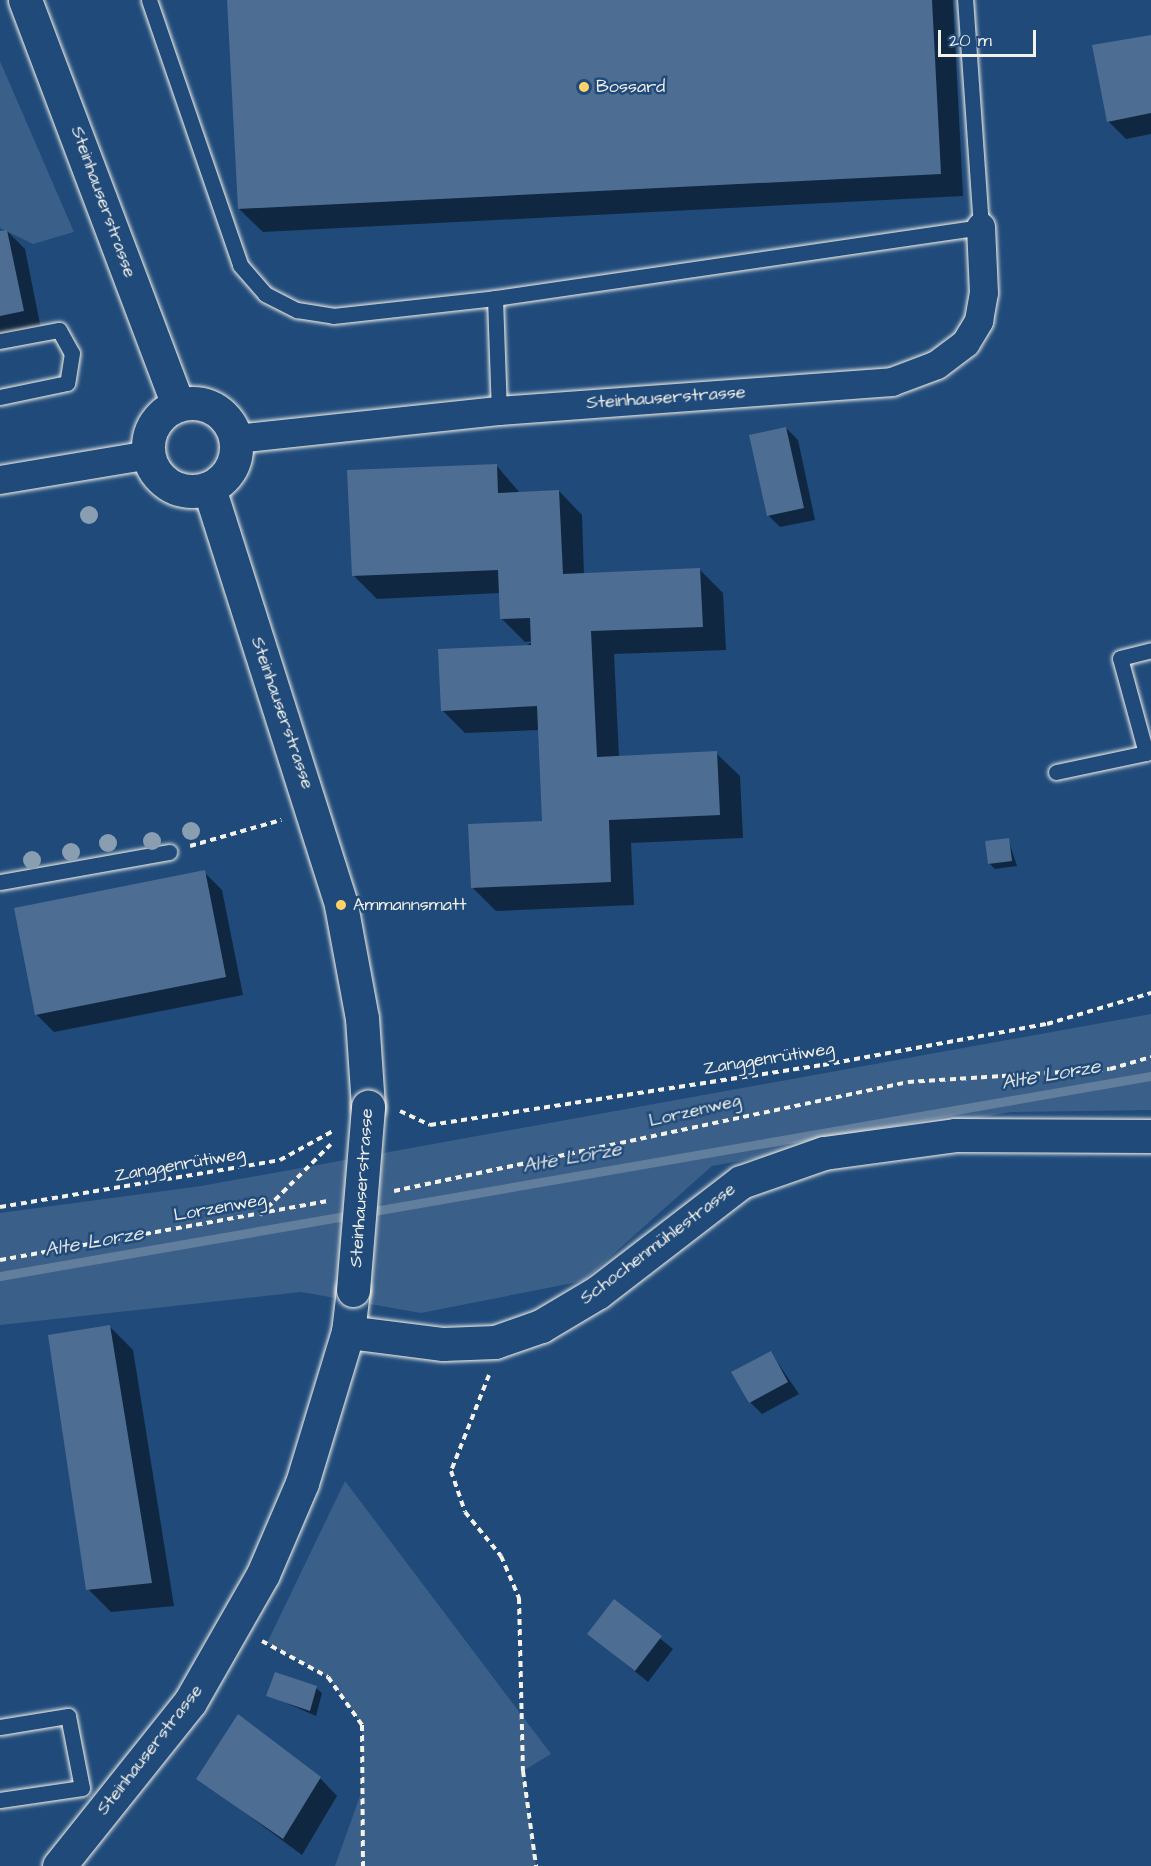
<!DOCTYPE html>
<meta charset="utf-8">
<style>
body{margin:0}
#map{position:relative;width:1151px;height:1866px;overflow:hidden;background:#1f4a7a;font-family:"Architects Daughter",sans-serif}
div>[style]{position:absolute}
.green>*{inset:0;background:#3a5f88}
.shadow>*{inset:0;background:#0007}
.stream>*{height:9px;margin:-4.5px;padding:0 4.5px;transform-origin:4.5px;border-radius:4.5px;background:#627e9d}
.building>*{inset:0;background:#4d6e92}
.path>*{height:4px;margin-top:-2px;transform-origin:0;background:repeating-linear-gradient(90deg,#f4f1e8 0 6px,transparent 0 10.5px)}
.roads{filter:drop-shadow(0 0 2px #f4f1e8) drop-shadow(0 0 2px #f4f1e8)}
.lane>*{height:15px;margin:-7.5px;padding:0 7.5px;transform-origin:7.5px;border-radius:7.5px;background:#1f4a7a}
.street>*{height:28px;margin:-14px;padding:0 14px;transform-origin:14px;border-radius:14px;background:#1f4a7a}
.secondary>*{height:33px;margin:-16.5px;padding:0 16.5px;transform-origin:16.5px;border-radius:16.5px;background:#1f4a7a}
.secondary>.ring{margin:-16.5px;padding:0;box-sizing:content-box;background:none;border:33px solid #1f4a7a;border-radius:50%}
.bridges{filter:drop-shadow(0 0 2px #f4f1e8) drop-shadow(0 0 2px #f4f1e8)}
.secondary-bridge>*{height:33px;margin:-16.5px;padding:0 16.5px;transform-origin:16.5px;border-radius:16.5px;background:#1f4a7a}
.trees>*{width:18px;height:18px;margin:-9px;border-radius:50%;background:#8a9eb1}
.dots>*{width:16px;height:16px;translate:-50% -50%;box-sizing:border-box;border:3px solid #1f4a7a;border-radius:50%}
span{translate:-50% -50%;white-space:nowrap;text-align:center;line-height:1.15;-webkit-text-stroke:5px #1f4a7a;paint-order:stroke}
.poi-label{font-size:18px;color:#f4f1e8}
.left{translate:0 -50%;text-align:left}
.street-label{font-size:18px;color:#f4f1e8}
.water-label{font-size:20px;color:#dee0dd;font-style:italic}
.scale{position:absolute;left:938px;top:30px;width:98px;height:27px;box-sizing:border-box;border:3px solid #f4f1e8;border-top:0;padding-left:8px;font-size:18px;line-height:21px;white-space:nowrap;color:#f4f1e8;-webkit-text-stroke:4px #1f4a7a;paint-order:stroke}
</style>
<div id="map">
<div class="green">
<div style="clip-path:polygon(0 61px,74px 232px,33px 244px,0 228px)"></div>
<div style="clip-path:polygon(1151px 1014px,1151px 1110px,1011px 1112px,712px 1166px,583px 1281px,421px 1313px,301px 1292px,0 1325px,0 1213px,201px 1186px)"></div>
<div style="clip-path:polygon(345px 1481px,551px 1754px,523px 1771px,536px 1866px,335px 1866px,361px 1793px,362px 1725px,328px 1677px,267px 1643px)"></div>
</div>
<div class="shadow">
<div style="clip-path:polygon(229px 0,953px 0,963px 196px,263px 232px,239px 209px)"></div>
<div style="clip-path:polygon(1151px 36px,1151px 134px,1126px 139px,1108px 121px)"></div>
<div style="clip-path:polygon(7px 231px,25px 249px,41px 329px,0 337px,0 233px)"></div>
<div style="clip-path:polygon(786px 428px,798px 440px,815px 520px,780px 527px,768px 515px)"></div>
<div style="clip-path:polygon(496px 465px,520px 493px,559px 491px,582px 515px,584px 575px,700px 570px,723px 593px,726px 650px,614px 654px,619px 757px,716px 753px,740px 776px,743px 838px,631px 843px,634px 905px,496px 911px,473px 888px,544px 822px,539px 730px,465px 733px,442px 710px,533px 641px,525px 642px,502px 619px,500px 593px,377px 599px,353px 575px)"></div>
<div style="clip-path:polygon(1008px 839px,1017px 866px,995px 869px,990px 864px)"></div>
<div style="clip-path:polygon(204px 872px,222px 890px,243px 995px,54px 1032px,36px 1014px)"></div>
<div style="clip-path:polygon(109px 1326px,133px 1350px,174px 1606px,111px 1612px,88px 1589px)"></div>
<div style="clip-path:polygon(771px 1353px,799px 1394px,762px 1414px,750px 1402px)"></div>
<div style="clip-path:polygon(614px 1601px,673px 1649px,648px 1682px,589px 1634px)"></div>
<div style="clip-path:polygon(316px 1688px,322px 1693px,316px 1716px,268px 1695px)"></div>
<div style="clip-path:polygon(198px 1778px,320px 1778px,337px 1796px,302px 1855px)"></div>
</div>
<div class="stream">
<div style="left:0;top:1276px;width:1168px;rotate:-9.86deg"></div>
</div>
<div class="building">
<div style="clip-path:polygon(227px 0,932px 0,941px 174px,238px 209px)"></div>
<div style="clip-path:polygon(1151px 35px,1151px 113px,1107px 122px,1092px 45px)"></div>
<div style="clip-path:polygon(7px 230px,24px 311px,0 316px,0 231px)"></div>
<div style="clip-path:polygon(786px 427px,804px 508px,767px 516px,749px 435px)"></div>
<div style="clip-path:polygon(497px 464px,498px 493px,559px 490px,563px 574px,700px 568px,703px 627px,591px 631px,597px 757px,717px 751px,720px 815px,609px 820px,611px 882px,471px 888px,468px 824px,542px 821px,537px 706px,441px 711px,438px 649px,531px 645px,530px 618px,500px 619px,498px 570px,352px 576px,347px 470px)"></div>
<div style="clip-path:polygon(1009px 838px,1012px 861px,988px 864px,985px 841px)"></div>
<div style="clip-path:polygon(205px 870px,226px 977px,35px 1015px,14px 908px)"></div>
<div style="clip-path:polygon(110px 1325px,152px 1583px,86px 1590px,48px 1335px)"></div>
<div style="clip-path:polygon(771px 1351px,788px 1382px,749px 1403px,731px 1372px)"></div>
<div style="clip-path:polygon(614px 1599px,662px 1636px,635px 1671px,587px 1634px)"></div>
<div style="clip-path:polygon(275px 1672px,317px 1686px,310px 1711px,266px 1696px)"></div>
<div style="clip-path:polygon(238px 1714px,321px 1777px,283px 1839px,196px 1779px)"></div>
</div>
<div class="path">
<div style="left:190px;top:846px;width:95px;rotate:-15.9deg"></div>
<div style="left:400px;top:1111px;width:33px;rotate:25deg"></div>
<div style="left:430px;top:1125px;width:398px;rotate:-8.7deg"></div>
<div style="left:823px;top:1065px;width:228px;rotate:-10.4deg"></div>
<div style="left:1047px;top:1024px;width:109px;rotate:-16.6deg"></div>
<div style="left:394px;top:1191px;width:525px;rotate:-11.97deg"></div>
<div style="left:908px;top:1082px;width:202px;rotate:-3.7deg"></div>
<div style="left:1110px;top:1069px;width:43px;rotate:-16.3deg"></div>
<div style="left:0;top:1207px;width:284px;rotate:-9.5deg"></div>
<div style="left:280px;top:1160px;width:60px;rotate:-28.7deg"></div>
<div style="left:260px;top:1215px;width:100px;rotate:-45deg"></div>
<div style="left:0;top:1260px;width:333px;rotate:-10.2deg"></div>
<div style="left:489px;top:1375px;width:103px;rotate:111.6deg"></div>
<div style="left:451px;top:1471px;width:43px;rotate:71.1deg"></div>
<div style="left:465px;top:1512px;width:57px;rotate:50.7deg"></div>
<div style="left:501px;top:1556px;width:46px;rotate:66.8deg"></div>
<div style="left:519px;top:1598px;width:173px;rotate:88.7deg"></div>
<div style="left:523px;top:1771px;width:96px;rotate:82.2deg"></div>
<div style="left:262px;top:1641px;width:75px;rotate:28.6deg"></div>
<div style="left:328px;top:1677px;width:59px;rotate:54.7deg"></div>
<div style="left:362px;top:1725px;width:141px;rotate:89.6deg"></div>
</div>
<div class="roads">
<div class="lane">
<div style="left:149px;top:0;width:280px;rotate:71deg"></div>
<div style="left:240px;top:265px;width:38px;rotate:49deg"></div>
<div style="left:265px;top:294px;width:36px;rotate:27deg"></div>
<div style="left:297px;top:310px;width:36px;rotate:9deg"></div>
<div style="left:333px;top:316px;width:163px;rotate:-6.3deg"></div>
<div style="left:495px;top:298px;width:491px;rotate:-8.3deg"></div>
<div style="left:981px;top:227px;width:228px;rotate:-94deg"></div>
<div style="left:495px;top:298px;width:113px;rotate:88deg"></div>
<div style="left:0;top:341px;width:60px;rotate:-10.6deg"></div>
<div style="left:59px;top:330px;width:26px;rotate:61deg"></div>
<div style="left:72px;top:353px;width:30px;rotate:99deg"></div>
<div style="left:67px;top:383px;width:68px;rotate:168.2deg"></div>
<div style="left:1056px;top:772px;width:92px;rotate:-11.9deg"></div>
<div style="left:1146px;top:753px;width:98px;rotate:-105.3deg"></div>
<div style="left:1120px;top:658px;width:32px;rotate:-14deg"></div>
<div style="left:0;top:882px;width:172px;rotate:-10.1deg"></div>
<div style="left:0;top:1727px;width:69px;rotate:-9.2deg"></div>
<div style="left:68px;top:1716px;width:73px;rotate:79deg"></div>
<div style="left:82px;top:1788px;width:83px;rotate:171.7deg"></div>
</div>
<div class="street">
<div style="left:236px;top:439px;width:264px;rotate:-6.1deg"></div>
<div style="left:499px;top:411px;width:394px;rotate:-4.2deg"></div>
<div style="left:892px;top:382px;width:48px;rotate:-20.7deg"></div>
<div style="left:937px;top:365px;width:36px;rotate:-37deg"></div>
<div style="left:966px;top:343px;width:26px;rotate:-59deg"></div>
<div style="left:979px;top:321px;width:28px;rotate:-80deg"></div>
<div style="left:984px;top:293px;width:66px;rotate:-92.6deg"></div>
<div style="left:0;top:480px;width:151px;rotate:-9.5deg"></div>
</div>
<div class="secondary">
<div style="left:25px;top:0;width:433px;rotate:69.3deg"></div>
<div class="ring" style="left:148px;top:403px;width:55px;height:55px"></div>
<div style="left:209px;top:488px;width:437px;rotate:72.4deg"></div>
<div style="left:341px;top:905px;width:115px;rotate:79.5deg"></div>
<div style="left:362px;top:1018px;width:89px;rotate:86.1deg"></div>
<div style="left:348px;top:1332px;width:96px;rotate:7.2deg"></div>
<div style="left:443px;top:1344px;width:52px;rotate:-2.2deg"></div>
<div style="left:495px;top:1342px;width:49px;rotate:-19.2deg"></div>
<div style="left:541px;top:1326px;width:66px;rotate:-30.8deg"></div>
<div style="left:598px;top:1292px;width:180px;rotate:-37.6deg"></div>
<div style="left:741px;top:1182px;width:88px;rotate:-19.3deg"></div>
<div style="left:824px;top:1153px;width:132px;rotate:-7.8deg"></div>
<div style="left:955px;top:1135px;width:196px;rotate:0.3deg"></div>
<div style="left:59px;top:1866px;width:210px;rotate:-51.4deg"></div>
<div style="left:190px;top:1702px;width:147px;rotate:-60.3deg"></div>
<div style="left:263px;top:1574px;width:99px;rotate:-66.8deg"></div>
<div style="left:302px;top:1483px;width:158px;rotate:-73.1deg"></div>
<div style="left:348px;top:1332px;width:42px;rotate:-83.2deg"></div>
</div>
</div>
<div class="bridges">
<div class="secondary-bridge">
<div style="left:353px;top:1290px;width:184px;rotate:-85.3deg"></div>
</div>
</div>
<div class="trees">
<div style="left:89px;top:515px"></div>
<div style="left:191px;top:831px"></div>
<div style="left:152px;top:841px"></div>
<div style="left:108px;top:843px"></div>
<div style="left:71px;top:852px"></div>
<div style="left:32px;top:860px"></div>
</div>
<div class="dots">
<div style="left:584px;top:87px;background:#ffd166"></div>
<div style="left:341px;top:905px;background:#ffd166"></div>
</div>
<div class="poi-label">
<span class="left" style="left:596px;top:87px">Bossard</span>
<span class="left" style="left:353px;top:905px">Ammannsmatt</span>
</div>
<div class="street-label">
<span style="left:103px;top:202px;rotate:70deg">Steinhauserstrasse</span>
<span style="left:666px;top:398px;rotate:-4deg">Steinhauserstrasse</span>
<span style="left:282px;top:713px;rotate:71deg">Steinhauserstrasse</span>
<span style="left:769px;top:1059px;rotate:-9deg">Zanggenrütiweg</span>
<span style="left:695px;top:1111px;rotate:-13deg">Lorzenweg</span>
<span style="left:180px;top:1165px;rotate:-10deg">Zanggenrütiweg</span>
<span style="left:362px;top:1188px;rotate:-86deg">Steinhauserstrasse</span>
<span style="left:220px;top:1208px;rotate:-10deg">Lorzenweg</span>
<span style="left:658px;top:1244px;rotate:-37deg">Schochenmühlestrasse</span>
<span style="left:150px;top:1750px;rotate:-52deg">Steinhauserstrasse</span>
</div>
<div class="water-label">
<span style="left:1051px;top:1075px;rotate:-10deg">Alte Lorze</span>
<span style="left:572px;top:1158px;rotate:-10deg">Alte Lorze</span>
<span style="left:94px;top:1242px;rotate:-10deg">Alte Lorze</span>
</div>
<div class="scale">20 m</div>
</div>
